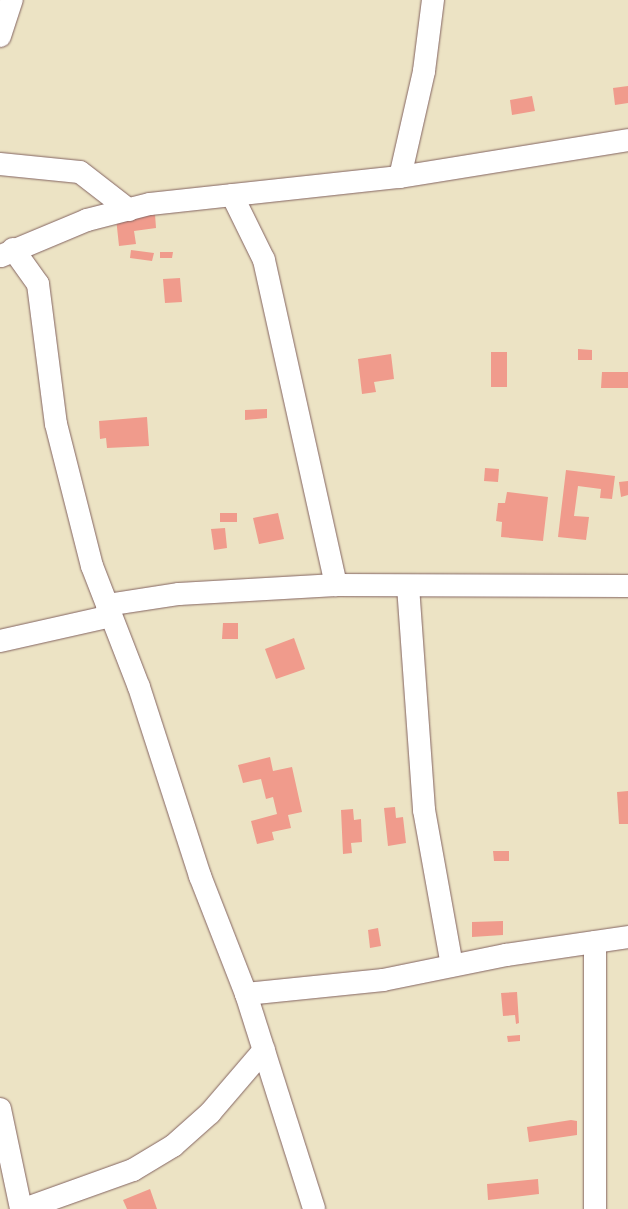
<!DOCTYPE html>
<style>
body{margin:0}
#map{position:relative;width:628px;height:1209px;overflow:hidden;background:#ece3c4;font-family:"EB Garamond",serif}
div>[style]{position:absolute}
.building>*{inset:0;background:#f09b8c}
.roads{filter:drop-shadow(0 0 1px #836461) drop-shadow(0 0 1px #836461)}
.minor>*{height:22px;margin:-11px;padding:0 11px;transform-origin:11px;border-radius:11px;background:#fff}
span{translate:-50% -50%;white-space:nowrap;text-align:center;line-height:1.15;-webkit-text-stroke:5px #fff;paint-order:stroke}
</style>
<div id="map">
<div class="building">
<div style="clip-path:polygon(628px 86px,628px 103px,615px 105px,613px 88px)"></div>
<div style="clip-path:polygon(532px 96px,535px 111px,512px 115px,510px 100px)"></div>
<div style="clip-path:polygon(155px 214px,156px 228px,134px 231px,136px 244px,119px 246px,116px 218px)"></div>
<div style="clip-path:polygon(131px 250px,154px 253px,152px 261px,130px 258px)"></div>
<div style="clip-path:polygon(160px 252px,173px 252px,172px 258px,160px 258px)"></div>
<div style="clip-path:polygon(180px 278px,182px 302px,165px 303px,163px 279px)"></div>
<div style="clip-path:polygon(578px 349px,592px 350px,592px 360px,578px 360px)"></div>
<div style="clip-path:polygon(491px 352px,507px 352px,507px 387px,491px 387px)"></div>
<div style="clip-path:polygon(391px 354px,394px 379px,374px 382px,376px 392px,362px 394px,358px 359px)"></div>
<div style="clip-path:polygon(602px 372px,628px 372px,628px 388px,601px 388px)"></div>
<div style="clip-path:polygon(267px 409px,267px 418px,245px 420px,245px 410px)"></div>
<div style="clip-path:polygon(147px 417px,149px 446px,107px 448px,106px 438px,100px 439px,99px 421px)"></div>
<div style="clip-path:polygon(485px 468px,499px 469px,498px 482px,484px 481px)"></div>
<div style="clip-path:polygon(566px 470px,615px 476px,612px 499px,600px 498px,601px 489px,578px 486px,574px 516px,589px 517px,586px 540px,558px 537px)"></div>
<div style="clip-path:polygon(628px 481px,628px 495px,621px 497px,619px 482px)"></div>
<div style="clip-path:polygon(507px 492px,548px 497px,543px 541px,501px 537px,502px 522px,496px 521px,498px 503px,505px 503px)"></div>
<div style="clip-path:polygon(220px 513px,237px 513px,237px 522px,220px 522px)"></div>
<div style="clip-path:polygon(278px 513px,284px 539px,259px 544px,253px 518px)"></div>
<div style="clip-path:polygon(225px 528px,227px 548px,214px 550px,211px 529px)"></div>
<div style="clip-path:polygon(223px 623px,238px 623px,238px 639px,222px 639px)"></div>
<div style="clip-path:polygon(294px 638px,305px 669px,276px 679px,265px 649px)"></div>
<div style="clip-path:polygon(270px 757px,273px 771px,292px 767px,302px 812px,288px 815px,291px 828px,272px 832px,274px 840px,257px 844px,251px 821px,277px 814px,273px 797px,266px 799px,261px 779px,243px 783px,238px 765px)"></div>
<div style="clip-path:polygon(628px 791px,628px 824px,619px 824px,617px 792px)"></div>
<div style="clip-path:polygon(395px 807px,396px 818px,403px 817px,406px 843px,388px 846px,384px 808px)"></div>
<div style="clip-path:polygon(353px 809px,354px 820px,361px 819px,362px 842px,351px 843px,352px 853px,343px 854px,341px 810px)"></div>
<div style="clip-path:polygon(493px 851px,509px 851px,509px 861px,494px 861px)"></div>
<div style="clip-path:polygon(503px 921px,503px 935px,472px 937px,472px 922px)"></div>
<div style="clip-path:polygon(378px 928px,381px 946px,370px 948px,368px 930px)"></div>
<div style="clip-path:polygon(517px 992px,519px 1023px,516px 1024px,515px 1015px,503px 1016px,501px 993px)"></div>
<div style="clip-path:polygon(520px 1035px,520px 1041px,508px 1042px,507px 1036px)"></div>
<div style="clip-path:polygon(571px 1120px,577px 1121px,577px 1135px,529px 1142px,527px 1127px)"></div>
<div style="clip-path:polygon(538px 1179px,539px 1194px,488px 1200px,487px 1184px)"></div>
<div style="clip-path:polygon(150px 1189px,157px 1209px,127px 1209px,123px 1200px)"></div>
</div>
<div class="roads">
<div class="minor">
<div style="left:0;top:36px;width:38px;rotate:-72deg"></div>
<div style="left:0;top:164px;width:80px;rotate:5.7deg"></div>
<div style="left:80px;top:172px;width:62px;rotate:37.8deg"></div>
<div style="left:400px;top:177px;width:109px;rotate:-77.2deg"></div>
<div style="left:424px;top:71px;width:72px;rotate:-82.8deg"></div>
<div style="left:232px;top:195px;width:72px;rotate:63.8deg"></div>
<div style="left:264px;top:260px;width:333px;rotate:77.5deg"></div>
<div style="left:13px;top:249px;width:43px;rotate:54.5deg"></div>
<div style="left:38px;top:284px;width:141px;rotate:82.7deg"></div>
<div style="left:56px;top:424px;width:146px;rotate:75.8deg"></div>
<div style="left:92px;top:566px;width:130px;rotate:68.8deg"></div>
<div style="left:139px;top:687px;width:199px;rotate:72.1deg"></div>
<div style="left:200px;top:876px;width:127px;rotate:68.7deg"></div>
<div style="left:246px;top:994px;width:225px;rotate:72.4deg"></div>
<div style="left:1px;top:256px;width:93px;rotate:-22.7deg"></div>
<div style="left:87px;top:220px;width:65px;rotate:-14.3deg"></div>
<div style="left:150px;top:204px;width:251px;rotate:-6.2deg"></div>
<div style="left:400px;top:177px;width:231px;rotate:-9.2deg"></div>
<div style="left:408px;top:586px;width:225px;rotate:85.9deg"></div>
<div style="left:424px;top:810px;width:158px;rotate:79.8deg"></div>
<div style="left:107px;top:605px;width:73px;rotate:-8.7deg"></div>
<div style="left:179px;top:594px;width:157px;rotate:-3.3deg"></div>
<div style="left:336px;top:585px;width:292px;rotate:0.2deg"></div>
<div style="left:0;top:641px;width:114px;rotate:-12.7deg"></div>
<div style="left:595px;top:942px;width:267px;rotate:90deg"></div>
<div style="left:246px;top:994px;width:138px;rotate:-5.8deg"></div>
<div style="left:383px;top:980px;width:126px;rotate:-11.5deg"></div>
<div style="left:506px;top:955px;width:123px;rotate:-8.4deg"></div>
<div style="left:0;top:1109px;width:102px;rotate:78.1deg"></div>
<div style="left:24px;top:1209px;width:116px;rotate:-19.7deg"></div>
<div style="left:133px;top:1170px;width:47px;rotate:-31deg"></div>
<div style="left:173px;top:1146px;width:50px;rotate:-41.7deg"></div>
<div style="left:210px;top:1113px;width:83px;rotate:-49.4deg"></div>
</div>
</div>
</div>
